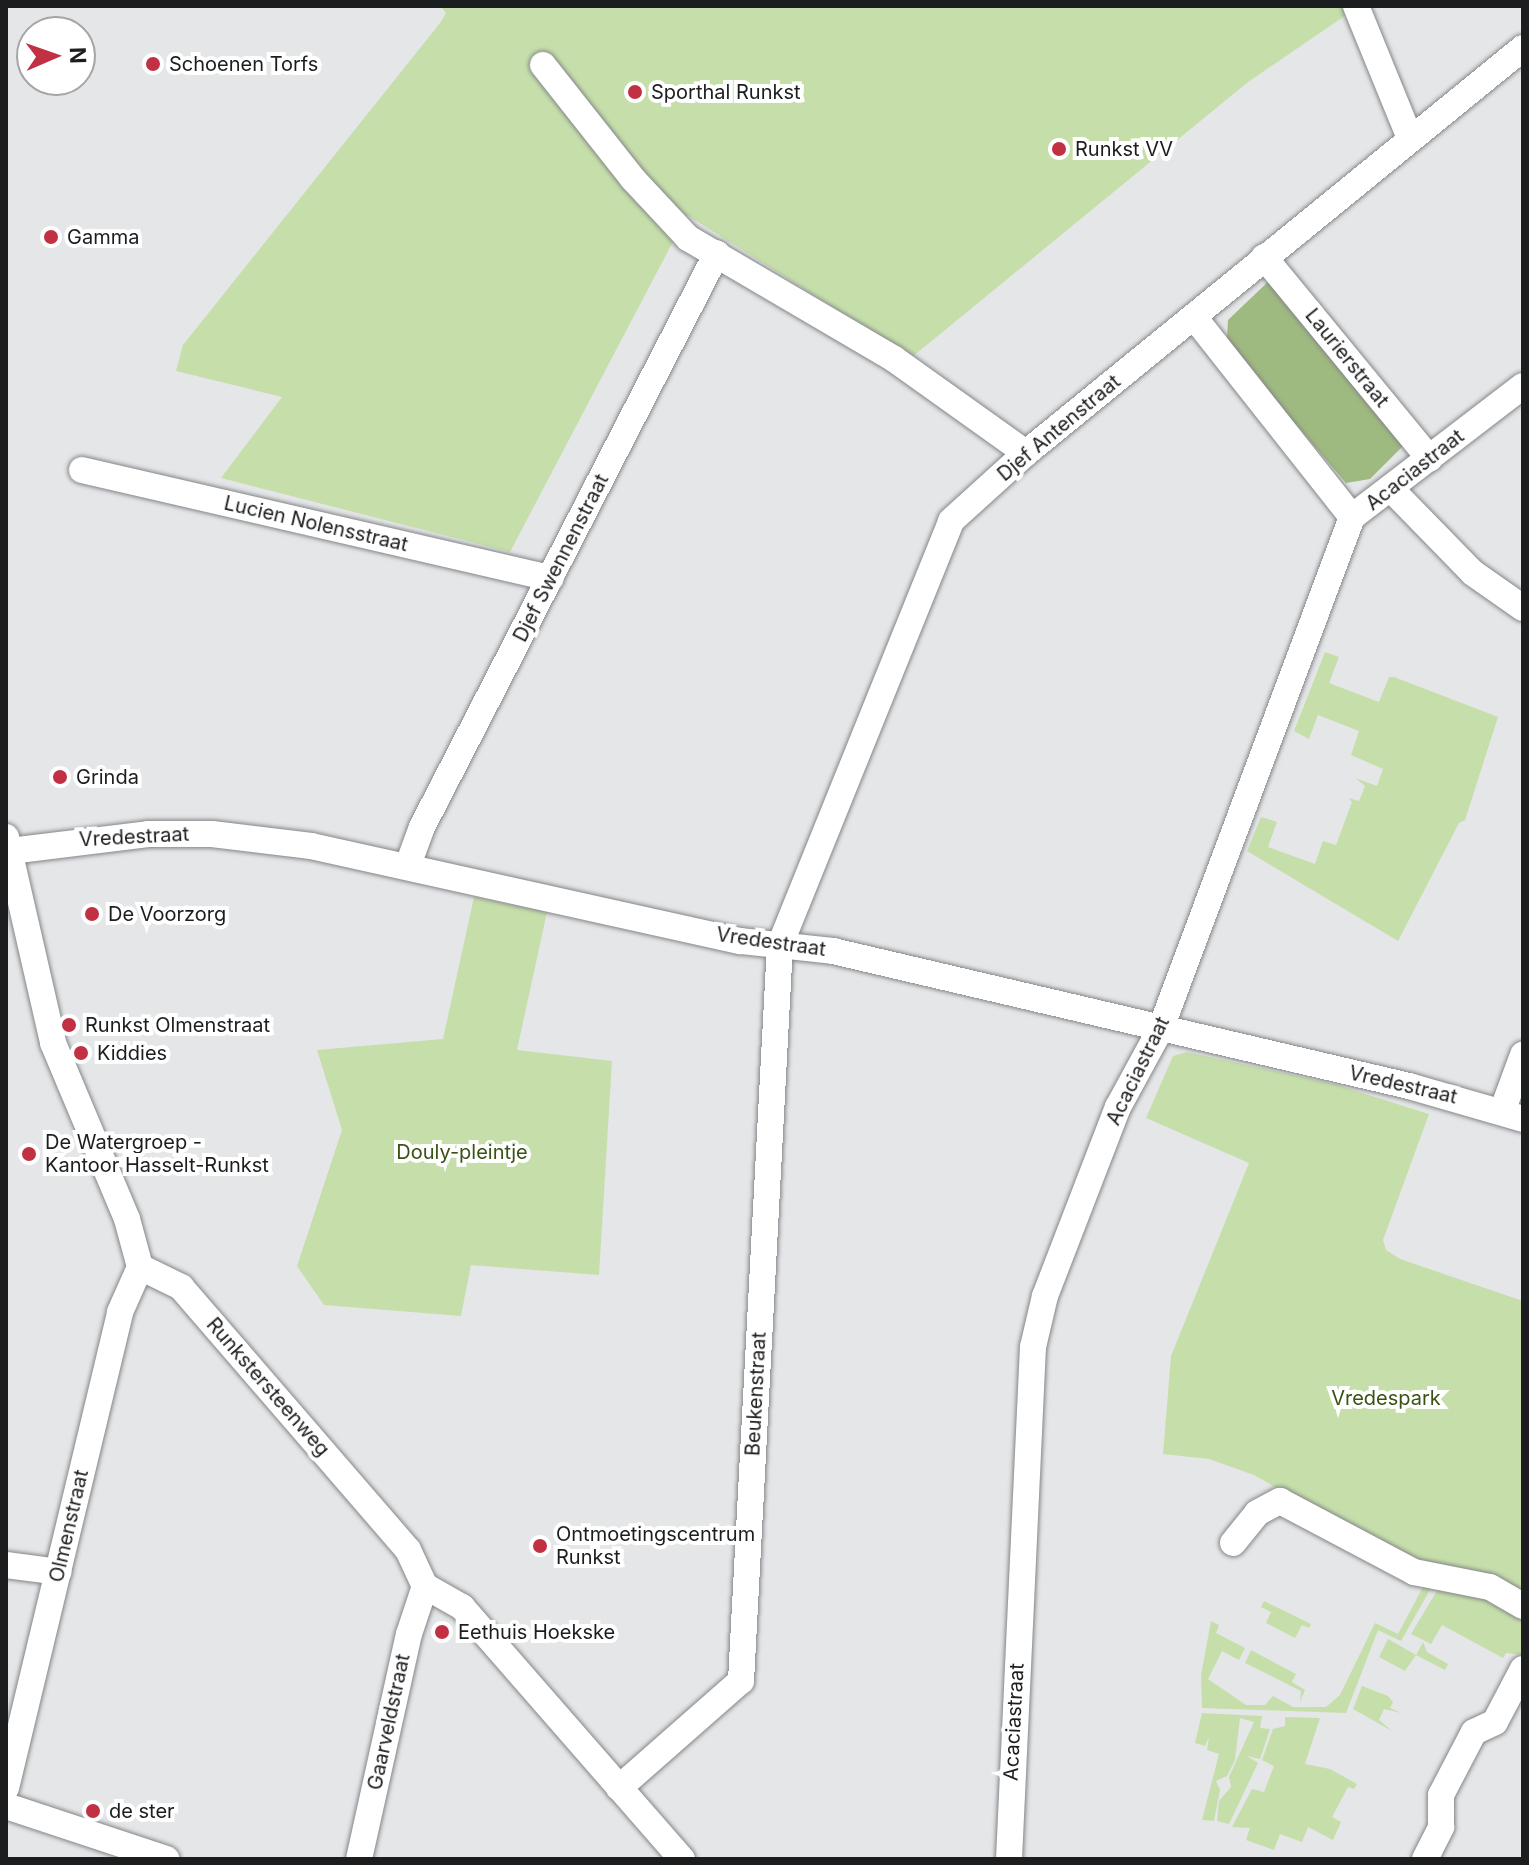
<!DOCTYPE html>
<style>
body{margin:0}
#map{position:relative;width:1529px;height:1865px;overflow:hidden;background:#e4e6e8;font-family:Inter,sans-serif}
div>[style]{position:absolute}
.green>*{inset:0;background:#c6dfaa}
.forest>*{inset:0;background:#9fba80}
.roads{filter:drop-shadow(0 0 2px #848688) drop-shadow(0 0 2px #848688)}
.minor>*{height:26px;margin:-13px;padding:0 13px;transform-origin:13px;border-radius:13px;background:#fff}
.dots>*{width:22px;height:22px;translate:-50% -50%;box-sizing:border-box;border:4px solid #fff;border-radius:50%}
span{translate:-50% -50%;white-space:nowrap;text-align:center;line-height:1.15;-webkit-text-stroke:8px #fff;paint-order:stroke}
.poi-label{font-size:20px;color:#1c1d1e}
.left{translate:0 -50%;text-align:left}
.street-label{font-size:20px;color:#1c1d1e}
.park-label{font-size:20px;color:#3a5214}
.frame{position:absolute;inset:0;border:8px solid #1c1d1e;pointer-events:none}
.north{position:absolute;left:16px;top:16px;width:80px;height:80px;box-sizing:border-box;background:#fff;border:2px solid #a4a5a5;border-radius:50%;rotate:88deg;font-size:22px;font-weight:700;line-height:32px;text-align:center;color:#1c1d1e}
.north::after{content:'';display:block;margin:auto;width:28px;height:36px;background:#c13043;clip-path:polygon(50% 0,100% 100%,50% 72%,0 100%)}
</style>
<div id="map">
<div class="green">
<div style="clip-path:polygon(440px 6px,1349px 6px,1352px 11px,1248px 82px,912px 357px,687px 215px,510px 552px,221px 478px,282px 397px,176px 371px,183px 345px,440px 23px,446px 13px)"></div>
<div style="clip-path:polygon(1325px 652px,1339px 657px,1329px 683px,1379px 702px,1389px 677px,1394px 677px,1498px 717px,1465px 820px,1459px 823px,1398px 941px,1247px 851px,1261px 817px,1277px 822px,1268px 847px,1315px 864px,1323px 841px,1336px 845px,1352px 802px,1348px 798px,1359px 801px,1365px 786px,1355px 778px,1377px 786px,1383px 769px,1351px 755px,1359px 731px,1318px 715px,1309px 739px,1294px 731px)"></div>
<div style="clip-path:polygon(474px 897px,547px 912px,517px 1050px,612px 1061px,599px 1275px,471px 1265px,461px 1316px,324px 1305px,297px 1266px,342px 1130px,317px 1050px,443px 1039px)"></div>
<div style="clip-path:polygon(1187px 1052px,1334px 1084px,1429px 1114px,1383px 1240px,1386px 1250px,1400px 1259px,1523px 1301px,1523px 1601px,1416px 1568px,1254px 1475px,1209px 1459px,1163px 1454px,1171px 1356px,1249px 1163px,1146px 1118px,1173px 1056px)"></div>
<div style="clip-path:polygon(1424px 1585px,1431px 1588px,1401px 1641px,1378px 1630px,1346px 1713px,1202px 1708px,1201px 1675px,1211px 1621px,1219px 1625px,1216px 1633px,1245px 1648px,1239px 1660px,1222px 1651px,1208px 1679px,1246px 1705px,1265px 1705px,1273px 1696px,1293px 1707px,1326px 1707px,1340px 1695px,1375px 1623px,1398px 1634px)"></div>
<div style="clip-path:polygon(1465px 1586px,1523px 1616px,1523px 1655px,1506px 1653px,1503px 1658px,1442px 1625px,1431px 1644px,1411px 1634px,1438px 1589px)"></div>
<div style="clip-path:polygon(1264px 1601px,1311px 1624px,1309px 1628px,1302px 1625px,1295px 1638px,1266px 1623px,1271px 1612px,1261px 1607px)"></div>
<div style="clip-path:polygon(1388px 1639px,1416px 1655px,1423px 1642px,1427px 1652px,1448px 1664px,1445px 1670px,1416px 1655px,1405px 1671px,1379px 1657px)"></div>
<div style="clip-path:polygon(1251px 1650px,1296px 1674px,1292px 1682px,1305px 1690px,1300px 1702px,1301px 1691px,1245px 1663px)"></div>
<div style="clip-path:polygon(1362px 1686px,1388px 1696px,1393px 1702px,1390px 1708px,1401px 1713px,1384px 1709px,1379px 1720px,1392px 1731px,1353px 1709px)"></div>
<div style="clip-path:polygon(1202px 1713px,1262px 1716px,1260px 1728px,1270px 1729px,1260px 1759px,1247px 1756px,1258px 1763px,1229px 1824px,1217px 1821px,1219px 1801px,1231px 1787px,1229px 1777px,1254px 1722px,1240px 1718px,1235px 1760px,1227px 1776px,1216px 1781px,1220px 1790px,1214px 1821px,1202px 1820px,1219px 1754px,1207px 1750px,1209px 1737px,1205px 1746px,1195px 1743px)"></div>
<div style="clip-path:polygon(1285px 1717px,1320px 1718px,1305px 1764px,1330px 1769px,1357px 1784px,1354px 1789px,1348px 1787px,1332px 1817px,1341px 1822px,1333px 1840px,1308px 1827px,1302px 1842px,1280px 1834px,1274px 1850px,1246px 1840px,1250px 1828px,1232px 1827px,1252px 1789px,1264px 1792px,1274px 1766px,1262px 1760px,1273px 1729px,1285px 1726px)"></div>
</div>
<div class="forest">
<div style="clip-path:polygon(1272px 278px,1405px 444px,1370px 479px,1346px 483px,1240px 359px,1227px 338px,1228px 320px)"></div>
</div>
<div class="roads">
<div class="minor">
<div style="left:1356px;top:6px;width:140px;rotate:67.8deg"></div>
<div style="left:543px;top:65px;width:145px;rotate:51.7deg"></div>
<div style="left:633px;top:179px;width:81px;rotate:47deg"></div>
<div style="left:688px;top:238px;width:239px;rotate:30.4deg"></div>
<div style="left:894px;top:359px;width:162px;rotate:35.5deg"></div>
<div style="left:1264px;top:257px;width:261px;rotate:50.6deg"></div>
<div style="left:1194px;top:317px;width:255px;rotate:51.7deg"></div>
<div style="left:82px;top:470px;width:481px;rotate:13deg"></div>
<div style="left:1391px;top:489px;width:117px;rotate:45.7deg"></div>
<div style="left:1473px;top:573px;width:61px;rotate:35deg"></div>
<div style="left:6px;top:837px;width:211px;rotate:77.1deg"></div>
<div style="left:53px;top:1043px;width:191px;rotate:67.2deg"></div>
<div style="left:127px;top:1219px;width:50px;rotate:74.8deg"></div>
<div style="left:10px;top:851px;width:139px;rotate:-7deg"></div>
<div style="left:148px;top:834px;width:64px"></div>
<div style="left:212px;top:834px;width:100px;rotate:6.9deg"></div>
<div style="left:311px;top:846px;width:440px;rotate:12.5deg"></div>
<div style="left:741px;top:941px;width:93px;rotate:6.2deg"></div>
<div style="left:833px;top:951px;width:592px;rotate:13.19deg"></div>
<div style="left:1409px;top:1086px;width:119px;rotate:16.1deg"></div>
<div style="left:408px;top:865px;width:40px;rotate:-69.8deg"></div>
<div style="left:422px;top:827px;width:645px;rotate:-62.8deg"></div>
<div style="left:1503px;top:1109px;width:58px;rotate:-69.7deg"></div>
<div style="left:140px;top:1267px;width:46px;rotate:26deg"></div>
<div style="left:181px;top:1287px;width:347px;rotate:49.2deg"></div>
<div style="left:408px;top:1550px;width:40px;rotate:65deg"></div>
<div style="left:425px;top:1586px;width:43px;rotate:29.6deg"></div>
<div style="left:462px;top:1607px;width:335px;rotate:48.9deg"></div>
<div style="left:1233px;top:1543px;width:38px;rotate:-51deg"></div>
<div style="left:1257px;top:1513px;width:26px;rotate:-28deg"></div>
<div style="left:1280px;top:1501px;width:152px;rotate:27.9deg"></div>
<div style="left:1414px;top:1572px;width:77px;rotate:11.2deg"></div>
<div style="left:1490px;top:1587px;width:38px;rotate:30deg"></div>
<div style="left:6px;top:1565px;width:53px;rotate:7.5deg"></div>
<div style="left:6px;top:1788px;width:489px;rotate:-76.5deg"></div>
<div style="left:120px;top:1312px;width:49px;rotate:-66deg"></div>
<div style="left:619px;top:1788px;width:162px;rotate:-41.3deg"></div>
<div style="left:741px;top:1681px;width:737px;rotate:-86.97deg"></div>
<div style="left:780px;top:945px;width:457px;rotate:-68deg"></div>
<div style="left:951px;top:521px;width:101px;rotate:-42.2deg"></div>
<div style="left:1026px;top:453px;width:641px;rotate:-39.18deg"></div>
<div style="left:6px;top:1806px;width:169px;rotate:18.3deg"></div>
<div style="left:359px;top:1859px;width:230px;rotate:-77.5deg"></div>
<div style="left:409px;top:1634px;width:51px;rotate:-71.6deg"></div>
<div style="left:1009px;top:1859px;width:513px;rotate:-87.32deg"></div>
<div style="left:1033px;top:1347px;width:52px;rotate:-76.8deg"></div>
<div style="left:1045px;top:1296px;width:203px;rotate:-68.9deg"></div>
<div style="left:1118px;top:1107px;width:90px;rotate:-61.4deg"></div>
<div style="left:1161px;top:1028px;width:546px;rotate:-69.51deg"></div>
<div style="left:1352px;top:517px;width:215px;rotate:-37.5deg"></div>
<div style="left:1425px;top:1859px;width:36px;rotate:-63deg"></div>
<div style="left:1441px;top:1827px;width:32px;rotate:-90deg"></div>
<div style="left:1441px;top:1795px;width:71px;rotate:-62.4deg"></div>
<div style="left:1474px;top:1732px;width:23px;rotate:-25deg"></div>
<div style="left:1495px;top:1722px;width:60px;rotate:-62.2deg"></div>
</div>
</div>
<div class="dots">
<div style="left:153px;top:64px;background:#c13043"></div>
<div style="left:635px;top:92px;background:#c13043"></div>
<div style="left:1059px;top:149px;background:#c13043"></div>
<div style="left:51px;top:237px;background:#c13043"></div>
<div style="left:60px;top:777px;background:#c13043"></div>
<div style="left:92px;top:914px;background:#c13043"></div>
<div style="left:69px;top:1025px;background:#c13043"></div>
<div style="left:81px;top:1053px;background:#c13043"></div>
<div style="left:29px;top:1154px;background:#c13043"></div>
<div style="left:540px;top:1546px;background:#c13043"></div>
<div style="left:442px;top:1632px;background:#c13043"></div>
<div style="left:93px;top:1811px;background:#c13043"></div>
</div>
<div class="poi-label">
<span class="left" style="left:169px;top:64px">Schoenen Torfs</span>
<span class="left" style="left:651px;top:92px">Sporthal Runkst</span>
<span class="left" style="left:1075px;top:149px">Runkst VV</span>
<span class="left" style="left:67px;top:237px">Gamma</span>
<span class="left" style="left:76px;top:777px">Grinda</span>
<span class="left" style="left:108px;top:914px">De Voorzorg</span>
<span class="left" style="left:85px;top:1025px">Runkst Olmenstraat</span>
<span class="left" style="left:97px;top:1053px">Kiddies</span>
<span class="left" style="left:45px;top:1154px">De Watergroep -<br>Kantoor Hasselt-Runkst</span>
<span class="left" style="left:556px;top:1546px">Ontmoetingscentrum<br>Runkst</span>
<span class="left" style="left:458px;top:1632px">Eethuis Hoekske</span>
<span class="left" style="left:109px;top:1811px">de ster</span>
</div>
<div class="street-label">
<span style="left:1347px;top:358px;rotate:51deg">Laurierstraat</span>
<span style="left:1059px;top:428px;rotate:-40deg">Djef Antenstraat</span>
<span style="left:1415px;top:470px;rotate:-38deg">Acaciastraat</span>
<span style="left:316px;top:524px;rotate:13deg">Lucien Nolensstraat</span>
<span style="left:561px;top:558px;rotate:-63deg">Djef Swennenstraat</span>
<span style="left:134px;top:837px;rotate:-3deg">Vredestraat</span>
<span style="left:771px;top:942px;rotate:8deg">Vredestraat</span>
<span style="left:1138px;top:1071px;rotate:-64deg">Acaciastraat</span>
<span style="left:1403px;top:1085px;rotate:13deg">Vredestraat</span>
<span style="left:268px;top:1387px;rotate:49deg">Runkstersteenweg</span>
<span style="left:756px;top:1394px;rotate:-87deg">Beukenstraat</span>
<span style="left:69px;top:1526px;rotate:-77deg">Olmenstraat</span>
<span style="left:389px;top:1722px;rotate:-78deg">Gaarveldstraat</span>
<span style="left:1014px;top:1722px;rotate:-87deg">Acaciastraat</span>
</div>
<div class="park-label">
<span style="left:462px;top:1152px">Douly-pleintje</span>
<span style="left:1386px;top:1398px">Vredespark</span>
</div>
<div class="frame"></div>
<div class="north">N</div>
</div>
